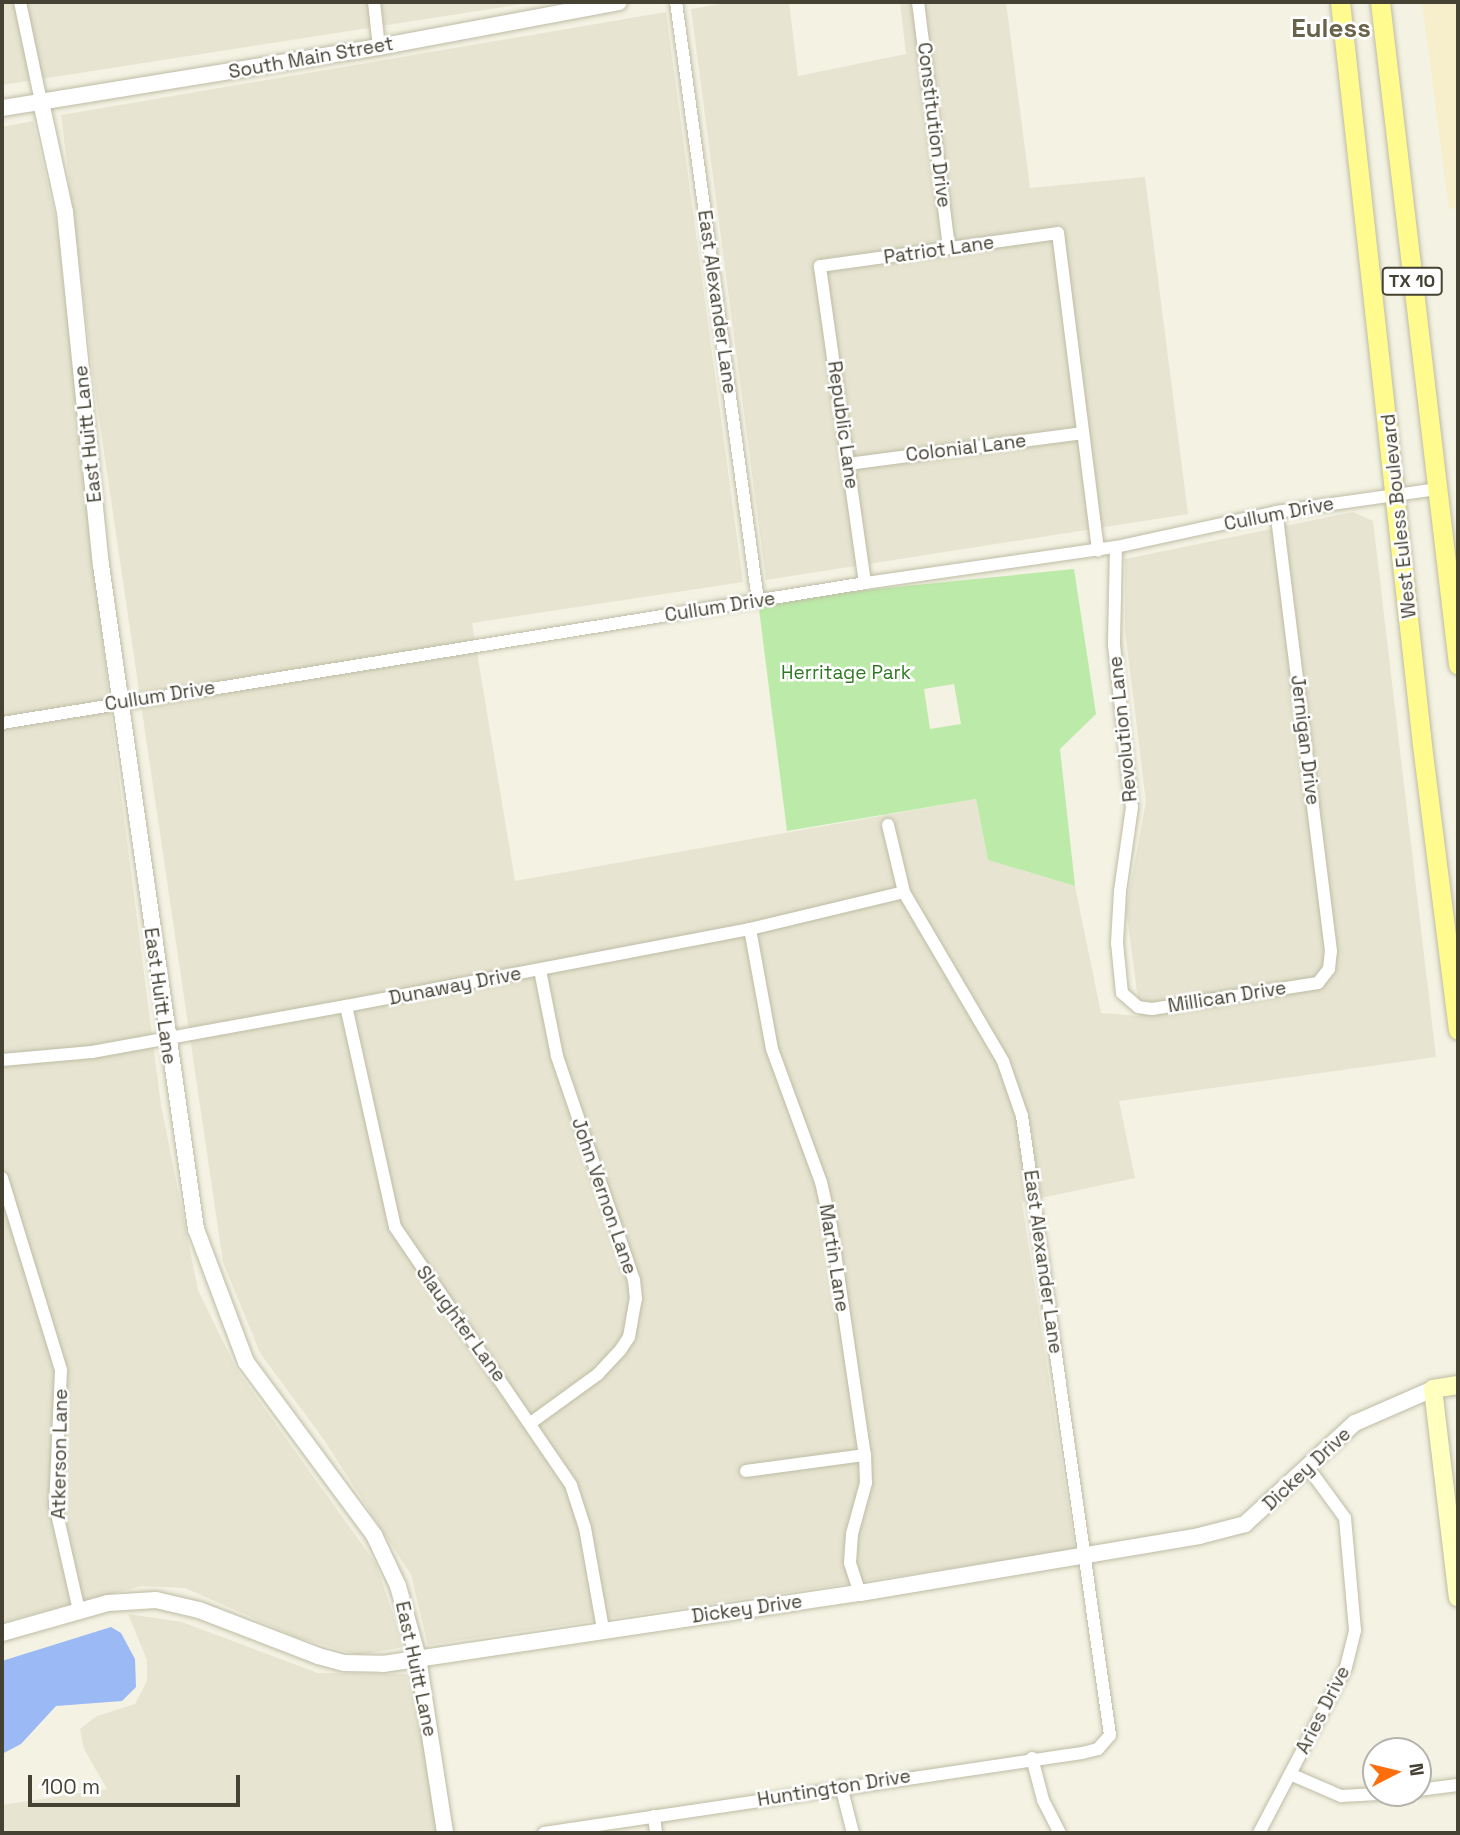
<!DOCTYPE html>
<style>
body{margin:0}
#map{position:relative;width:1460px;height:1835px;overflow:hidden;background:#f3f2e3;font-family:"Space Grotesk",sans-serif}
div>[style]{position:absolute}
.residential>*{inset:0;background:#e7e5d1}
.commercial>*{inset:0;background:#f7efcc}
.green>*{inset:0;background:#bceaa9}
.water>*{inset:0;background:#9bb9f4}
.roads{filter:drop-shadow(0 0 2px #bebca5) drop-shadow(0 0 2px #bebca5)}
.minor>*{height:12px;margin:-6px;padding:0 6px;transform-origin:6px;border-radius:6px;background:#fff}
.tertiary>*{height:16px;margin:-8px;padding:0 8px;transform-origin:8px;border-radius:8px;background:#fff}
.secondary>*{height:18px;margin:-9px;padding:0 9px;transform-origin:9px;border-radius:9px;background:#ffffc0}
.primary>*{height:19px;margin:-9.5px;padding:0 9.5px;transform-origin:9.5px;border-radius:9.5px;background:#fffb8f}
span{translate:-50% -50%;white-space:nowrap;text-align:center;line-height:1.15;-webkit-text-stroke:5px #fff;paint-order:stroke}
.shield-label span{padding:2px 5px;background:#fff;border:2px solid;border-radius:5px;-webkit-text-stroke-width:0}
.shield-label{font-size:18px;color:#454233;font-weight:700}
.street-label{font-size:19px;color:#454233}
.park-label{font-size:19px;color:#2f7924}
.district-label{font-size:26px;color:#68634a;font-weight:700}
.frame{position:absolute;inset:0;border:4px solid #454233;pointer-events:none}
.north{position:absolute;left:1362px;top:1737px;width:70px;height:70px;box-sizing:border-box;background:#fff;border:2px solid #b5b3ad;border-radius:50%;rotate:83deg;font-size:19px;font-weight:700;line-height:28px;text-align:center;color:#454233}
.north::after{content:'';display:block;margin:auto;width:24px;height:32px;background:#ff6e0d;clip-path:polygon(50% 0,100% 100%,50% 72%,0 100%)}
.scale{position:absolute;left:28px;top:1775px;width:212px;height:32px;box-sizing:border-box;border:4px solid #454233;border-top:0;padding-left:9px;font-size:21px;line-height:24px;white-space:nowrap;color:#454233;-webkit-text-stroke:5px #fff;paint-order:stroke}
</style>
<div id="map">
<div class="residential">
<div style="clip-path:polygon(2px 2px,536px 2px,2px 85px)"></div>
<div style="clip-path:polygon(733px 2px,789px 2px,798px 76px,906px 54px,900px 2px,1006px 2px,1030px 188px,1145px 177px,1188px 514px,766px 580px,691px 9px)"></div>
<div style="clip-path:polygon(666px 12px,743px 582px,472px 623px,515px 881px,976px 799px,988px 860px,1075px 886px,1101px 1013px,1140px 1016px,1126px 908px,1146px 802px,1125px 630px,1125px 559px,1353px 512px,1373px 521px,1436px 1057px,1119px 1101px,1135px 1178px,1022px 1202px,1075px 1550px,428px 1645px,411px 1575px,324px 1440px,260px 1353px,223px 1262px,95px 391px,61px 115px)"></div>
<div style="clip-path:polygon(33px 121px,57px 225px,112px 724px,161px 1105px,198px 1290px,237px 1370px,376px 1564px,404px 1647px,359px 1655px,296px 1637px,185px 1588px,142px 1586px,2px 1622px,2px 127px)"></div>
<div style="clip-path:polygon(128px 1614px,182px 1622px,318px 1673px,409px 1674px,415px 1687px,437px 1833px,2px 1833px,2px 1805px,107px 1789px,84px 1749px,80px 1729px,97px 1716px,135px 1704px,147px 1681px,147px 1660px)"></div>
</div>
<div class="commercial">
<div style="clip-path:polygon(1422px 2px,1458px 2px,1458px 208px,1449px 209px)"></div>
</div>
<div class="green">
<div style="clip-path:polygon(evenodd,1074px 569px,1096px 714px,1060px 749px,1075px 886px,988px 860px,976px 799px,787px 831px,758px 601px,1074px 569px,954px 684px,961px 724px,930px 729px,924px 689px,954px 684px)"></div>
</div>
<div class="water">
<div style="clip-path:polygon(111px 1627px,121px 1633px,135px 1659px,136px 1687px,122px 1701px,56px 1706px,21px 1744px,2px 1754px,2px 1661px)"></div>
</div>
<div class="roads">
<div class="minor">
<div style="left:20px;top:2px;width:102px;rotate:78.1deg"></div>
<div style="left:374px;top:2px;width:45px;rotate:83.7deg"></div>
<div style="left:676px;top:2px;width:605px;rotate:82.2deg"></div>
<div style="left:918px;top:2px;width:248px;rotate:82.8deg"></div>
<div style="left:848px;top:464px;width:237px;rotate:-7.5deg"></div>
<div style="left:1116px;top:547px;width:98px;rotate:91.2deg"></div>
<div style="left:1114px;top:645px;width:163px;rotate:83.7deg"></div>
<div style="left:1132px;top:807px;width:85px;rotate:98.1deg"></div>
<div style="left:1120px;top:891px;width:52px;rotate:93.3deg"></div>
<div style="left:1117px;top:943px;width:50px;rotate:84.3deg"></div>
<div style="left:1122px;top:993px;width:21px;rotate:41deg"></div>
<div style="left:1138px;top:1007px;width:14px;rotate:8deg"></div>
<div style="left:1152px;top:1009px;width:168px;rotate:-8.9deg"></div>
<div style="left:1318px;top:983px;width:18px;rotate:-52deg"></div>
<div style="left:1329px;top:969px;width:18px;rotate:-84deg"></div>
<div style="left:1331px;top:951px;width:442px;rotate:-97.1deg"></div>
<div style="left:865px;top:583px;width:320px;rotate:-98.1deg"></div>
<div style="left:820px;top:266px;width:240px;rotate:-7.9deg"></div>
<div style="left:1058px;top:233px;width:320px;rotate:82.8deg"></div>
<div style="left:2px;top:723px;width:874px;rotate:-9.21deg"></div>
<div style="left:865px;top:583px;width:254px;rotate:-8.2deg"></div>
<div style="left:1116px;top:547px;width:164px;rotate:-12.3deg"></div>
<div style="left:1276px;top:512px;width:164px;rotate:-8.1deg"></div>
<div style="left:750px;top:929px;width:122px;rotate:79.6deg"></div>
<div style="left:772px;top:1049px;width:142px;rotate:69.8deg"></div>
<div style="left:821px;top:1182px;width:45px;rotate:77.2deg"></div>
<div style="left:831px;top:1226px;width:232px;rotate:81.6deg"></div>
<div style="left:865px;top:1455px;width:28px;rotate:88deg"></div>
<div style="left:866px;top:1483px;width:53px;rotate:105.4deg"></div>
<div style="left:852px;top:1534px;width:29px;rotate:94deg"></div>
<div style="left:850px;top:1563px;width:32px;rotate:72deg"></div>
<div style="left:346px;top:1006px;width:226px;rotate:77.5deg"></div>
<div style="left:395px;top:1227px;width:312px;rotate:55.7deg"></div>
<div style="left:571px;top:1485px;width:45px;rotate:72deg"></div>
<div style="left:585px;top:1528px;width:103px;rotate:79.9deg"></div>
<div style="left:2px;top:1060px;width:90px;rotate:-5.1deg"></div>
<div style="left:92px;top:1052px;width:258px;rotate:-10.3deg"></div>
<div style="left:346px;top:1006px;width:411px;rotate:-10.8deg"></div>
<div style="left:750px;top:929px;width:158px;rotate:-13.5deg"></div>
<div style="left:2px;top:1178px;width:201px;rotate:72.9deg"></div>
<div style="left:61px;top:1370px;width:135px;rotate:92.5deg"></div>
<div style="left:55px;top:1505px;width:109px;rotate:77.2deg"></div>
<div style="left:532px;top:1422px;width:82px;rotate:-36deg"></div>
<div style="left:598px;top:1374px;width:34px;rotate:-47deg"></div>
<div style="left:621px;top:1349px;width:14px;rotate:-56deg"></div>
<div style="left:629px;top:1337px;width:39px;rotate:-80deg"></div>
<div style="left:636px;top:1299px;width:19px;rotate:-96deg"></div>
<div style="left:634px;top:1280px;width:237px;rotate:-109deg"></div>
<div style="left:557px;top:1056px;width:88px;rotate:-101.2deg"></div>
<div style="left:746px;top:1471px;width:120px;rotate:-7.7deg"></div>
<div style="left:1032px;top:1758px;width:43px;rotate:75.3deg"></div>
<div style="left:1043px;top:1800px;width:37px;rotate:63deg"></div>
<div style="left:1290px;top:1774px;width:56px;rotate:23.3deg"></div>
<div style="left:1341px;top:1796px;width:55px;rotate:-3.1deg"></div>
<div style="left:841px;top:1786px;width:49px;rotate:75.7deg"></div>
<div style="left:1418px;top:1790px;width:40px;rotate:-7.1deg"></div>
<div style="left:654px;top:1816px;width:17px;rotate:83deg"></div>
<div style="left:544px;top:1833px;width:544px;rotate:-8.46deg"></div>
<div style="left:1082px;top:1753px;width:16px;rotate:-14deg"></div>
<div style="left:1098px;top:1749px;width:18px;rotate:-49deg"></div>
<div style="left:1110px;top:1735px;width:625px;rotate:-98.09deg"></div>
<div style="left:1022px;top:1116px;width:58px;rotate:-109.1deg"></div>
<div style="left:1003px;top:1061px;width:196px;rotate:-120.4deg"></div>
<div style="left:904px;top:892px;width:69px;rotate:-103.4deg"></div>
<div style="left:1259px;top:1833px;width:187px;rotate:-62.3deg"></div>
<div style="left:1346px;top:1667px;width:38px;rotate:-76deg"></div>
<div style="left:1355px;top:1630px;width:112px;rotate:-95.1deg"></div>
<div style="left:1345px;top:1518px;width:64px;rotate:-126.2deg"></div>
</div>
<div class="tertiary">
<div style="left:41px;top:102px;width:113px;rotate:77.7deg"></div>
<div style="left:65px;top:212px;width:355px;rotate:84.2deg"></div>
<div style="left:101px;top:565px;width:671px;rotate:81.86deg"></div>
<div style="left:196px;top:1229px;width:142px;rotate:69.4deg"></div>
<div style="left:246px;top:1362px;width:215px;rotate:53.5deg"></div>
<div style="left:374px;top:1535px;width:56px;rotate:64.8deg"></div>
<div style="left:398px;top:1586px;width:75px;rotate:74.5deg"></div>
<div style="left:418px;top:1658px;width:177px;rotate:81.2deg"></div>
<div style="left:2px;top:108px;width:382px;rotate:-9.2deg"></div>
<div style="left:379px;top:47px;width:244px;rotate:-10.6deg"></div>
<div style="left:2px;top:1633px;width:110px;rotate:-15.8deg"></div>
<div style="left:108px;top:1603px;width:48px;rotate:-3.6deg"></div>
<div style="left:156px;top:1600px;width:44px;rotate:13.1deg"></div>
<div style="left:199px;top:1610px;width:128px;rotate:21.1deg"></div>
<div style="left:318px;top:1656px;width:27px;rotate:15deg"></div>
<div style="left:344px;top:1663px;width:39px;rotate:1deg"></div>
<div style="left:383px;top:1664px;width:482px;rotate:-8.5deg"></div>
<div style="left:860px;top:1593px;width:344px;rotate:-9.5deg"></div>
<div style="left:1199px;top:1536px;width:48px;rotate:-14.6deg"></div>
<div style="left:1245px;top:1524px;width:149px;rotate:-42.6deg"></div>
<div style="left:1355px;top:1423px;width:85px;rotate:-23.6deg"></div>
</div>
<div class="secondary">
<div style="left:1458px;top:1385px;width:25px;rotate:171deg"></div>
<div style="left:1433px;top:1389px;width:210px;rotate:83.2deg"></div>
</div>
<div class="primary">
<div style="left:1340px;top:2px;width:748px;rotate:83.7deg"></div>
<div style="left:1422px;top:745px;width:287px;rotate:82.8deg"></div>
<div style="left:1380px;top:2px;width:667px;rotate:83.28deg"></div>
</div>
</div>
<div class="shield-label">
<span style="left:1412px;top:281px">TX 10</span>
</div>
<div class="street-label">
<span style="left:311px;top:58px;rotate:-10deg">South Main Street</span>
<span style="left:934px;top:125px;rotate:83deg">Constitution Drive</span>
<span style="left:939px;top:250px;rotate:-8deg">Patriot Lane</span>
<span style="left:717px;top:302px;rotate:82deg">East Alexander Lane</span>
<span style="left:843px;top:425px;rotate:82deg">Republic Lane</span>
<span style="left:88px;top:434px;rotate:-96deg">East Huitt Lane</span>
<span style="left:966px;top:448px;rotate:-7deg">Colonial Lane</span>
<span style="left:1279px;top:514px;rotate:-11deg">Cullum Drive</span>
<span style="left:1399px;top:516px;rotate:-96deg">West Euless Boulevard</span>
<span style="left:720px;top:607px;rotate:-9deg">Cullum Drive</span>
<span style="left:160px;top:696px;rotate:-9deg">Cullum Drive</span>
<span style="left:1123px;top:729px;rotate:-96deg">Revolution Lane</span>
<span style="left:1305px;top:740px;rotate:83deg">Jernigan Drive</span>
<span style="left:455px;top:986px;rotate:-11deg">Dunaway Drive</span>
<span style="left:160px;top:996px;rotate:82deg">East Huitt Lane</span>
<span style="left:1227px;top:997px;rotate:-9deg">Millican Drive</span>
<span style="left:604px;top:1196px;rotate:71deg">John Vernon Lane</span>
<span style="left:834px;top:1258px;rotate:81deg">Martin Lane</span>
<span style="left:1043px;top:1262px;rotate:82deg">East Alexander Lane</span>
<span style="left:461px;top:1324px;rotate:54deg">Slaughter Lane</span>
<span style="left:60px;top:1454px;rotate:-89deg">Atkerson Lane</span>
<span style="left:1307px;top:1469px;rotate:-43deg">Dickey Drive</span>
<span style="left:747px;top:1609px;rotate:-8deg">Dickey Drive</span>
<span style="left:416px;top:1669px;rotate:78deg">East Huitt Lane</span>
<span style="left:1323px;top:1710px;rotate:-63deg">Aries Drive</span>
<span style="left:834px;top:1788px;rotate:-9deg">Huntington Drive</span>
</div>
<div class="park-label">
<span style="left:846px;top:673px">Herritage Park</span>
</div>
<div class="district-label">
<span style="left:1331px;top:29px">Euless</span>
</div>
<div class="frame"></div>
<div class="north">N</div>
<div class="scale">100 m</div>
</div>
